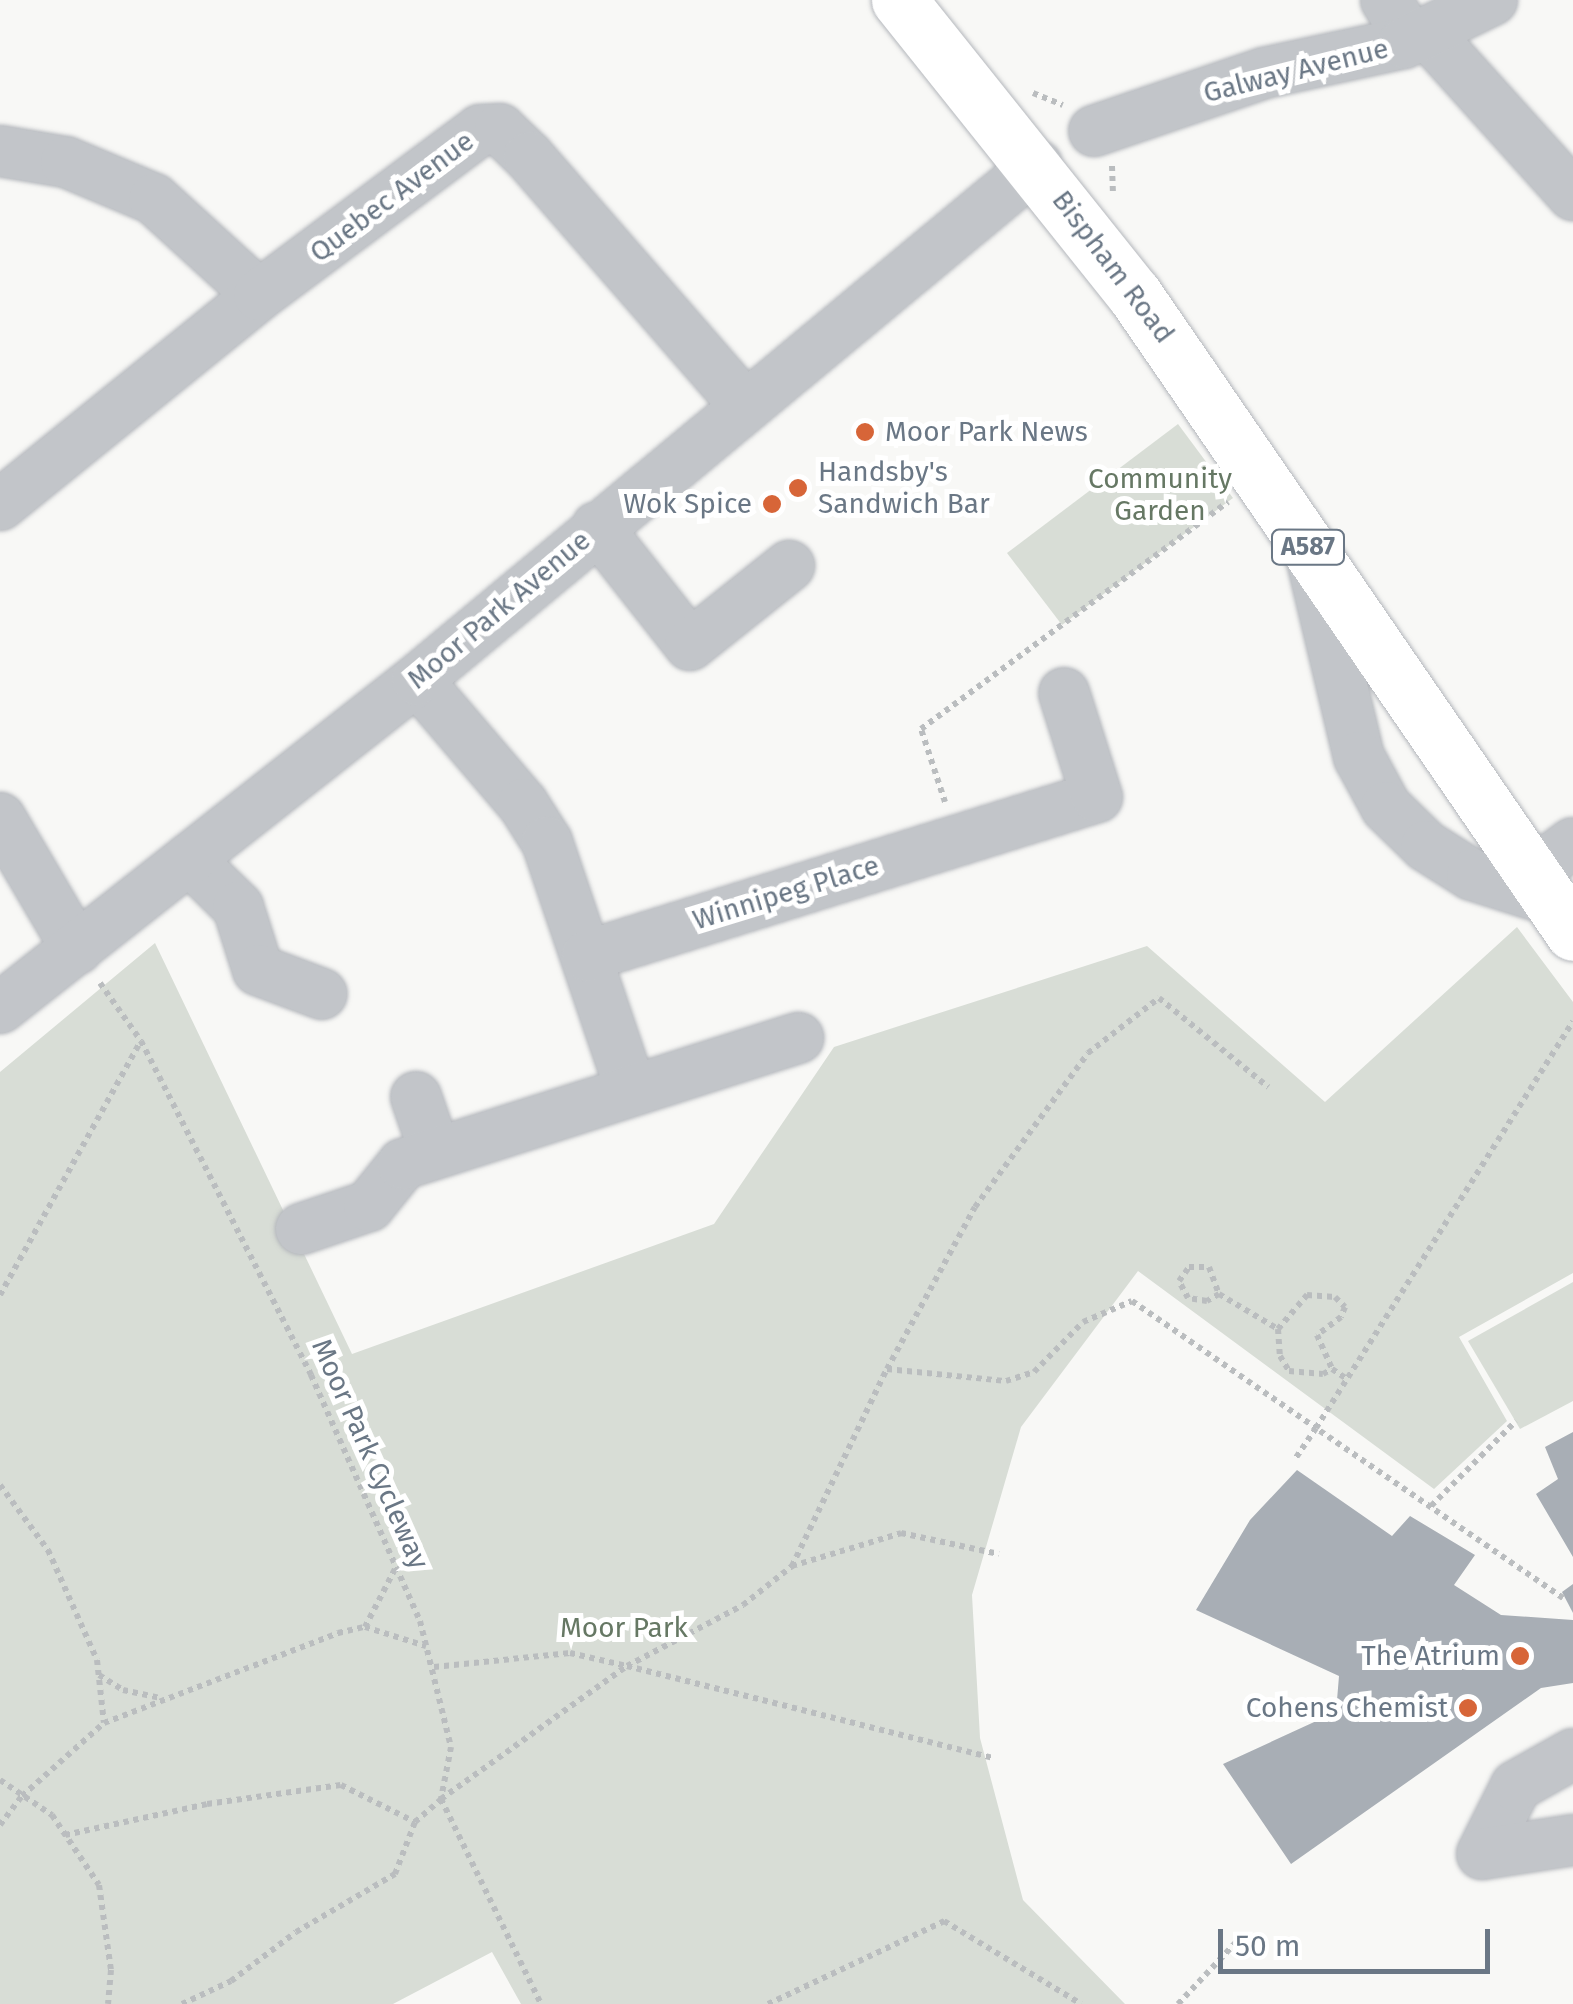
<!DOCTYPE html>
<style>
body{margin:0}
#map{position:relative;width:1573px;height:2004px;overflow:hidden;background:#f8f8f6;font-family:"Fira Sans",sans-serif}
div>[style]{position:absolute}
.green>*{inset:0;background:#d8ddd6}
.building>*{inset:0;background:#a8aeb5}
.path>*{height:6px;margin-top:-3px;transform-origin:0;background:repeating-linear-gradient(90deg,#babdbf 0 5px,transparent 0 10px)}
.roads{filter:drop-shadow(0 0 2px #b4b7bc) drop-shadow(0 0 2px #b4b7bc)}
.minor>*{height:50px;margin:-25px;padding:0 25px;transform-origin:25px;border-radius:25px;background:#c2c5c9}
.major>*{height:55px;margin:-27.5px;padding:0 27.5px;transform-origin:27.5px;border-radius:27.5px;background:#fff}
.dots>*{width:28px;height:28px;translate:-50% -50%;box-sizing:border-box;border:5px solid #fff;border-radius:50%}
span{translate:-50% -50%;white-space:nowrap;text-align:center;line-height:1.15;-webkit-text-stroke:10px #fff;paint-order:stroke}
.shield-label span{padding:2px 8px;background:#fff;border:2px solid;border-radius:8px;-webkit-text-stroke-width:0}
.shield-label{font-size:25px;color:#6a7785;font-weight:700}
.street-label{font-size:28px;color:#6a7785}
.poi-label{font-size:28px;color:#6a7785}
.left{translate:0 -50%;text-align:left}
.right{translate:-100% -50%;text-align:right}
.park-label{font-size:28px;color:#667864}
.scale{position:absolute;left:1218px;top:1929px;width:272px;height:45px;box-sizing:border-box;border:5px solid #6a7785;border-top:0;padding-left:12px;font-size:30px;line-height:35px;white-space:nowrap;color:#6a7785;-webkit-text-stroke:8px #fff;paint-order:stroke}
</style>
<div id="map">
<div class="green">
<div style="clip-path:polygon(1178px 424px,1233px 498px,1062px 625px,1007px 553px)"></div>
<div style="clip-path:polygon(1517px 927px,1573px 1002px,1573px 1273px,1459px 1337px,1507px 1421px,1434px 1489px,1138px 1271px,1021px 1427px,972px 1595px,980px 1738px,1023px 1900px,1125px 2004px,521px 2004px,492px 1952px,393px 2004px,0 2004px,0 1072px,155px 943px,352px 1354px,714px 1224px,834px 1047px,1147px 946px,1325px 1102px)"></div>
<div style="clip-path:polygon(1573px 1282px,1573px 1401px,1520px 1429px,1468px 1341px)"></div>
</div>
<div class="building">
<div style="clip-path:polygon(1573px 1432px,1573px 1557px,1536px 1494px,1558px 1479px,1545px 1447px)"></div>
<div style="clip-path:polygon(1297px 1470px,1392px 1536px,1410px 1516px,1475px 1555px,1454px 1585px,1501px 1615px,1573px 1620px,1573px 1683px,1541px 1688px,1291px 1864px,1223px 1764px,1336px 1712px,1339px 1676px,1196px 1610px,1250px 1520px)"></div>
<div style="clip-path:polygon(1573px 1584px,1573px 1613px,1562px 1592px)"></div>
</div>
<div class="path">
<div style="left:1033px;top:93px;width:32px;rotate:22deg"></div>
<div style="left:1112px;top:166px;width:27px;rotate:88deg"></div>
<div style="left:945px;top:802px;width:77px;rotate:-108.2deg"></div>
<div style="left:921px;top:729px;width:382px;rotate:-36.5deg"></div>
<div style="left:100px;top:983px;width:71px;rotate:54.7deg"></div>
<div style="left:141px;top:1041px;width:375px;rotate:63deg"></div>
<div style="left:311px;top:1375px;width:269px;rotate:66.1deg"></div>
<div style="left:420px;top:1621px;width:130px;rotate:76.2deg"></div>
<div style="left:451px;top:1747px;width:53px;rotate:100.9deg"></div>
<div style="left:441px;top:1799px;width:228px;rotate:64deg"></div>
<div style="left:1219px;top:1294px;width:14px;rotate:150deg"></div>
<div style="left:1207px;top:1301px;width:19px;rotate:-171deg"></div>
<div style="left:1188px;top:1298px;width:19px;rotate:-118deg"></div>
<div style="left:1179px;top:1281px;width:17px;rotate:-54deg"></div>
<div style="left:1189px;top:1267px;width:20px"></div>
<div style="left:1209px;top:1267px;width:29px;rotate:70deg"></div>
<div style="left:1219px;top:1294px;width:69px;rotate:30.7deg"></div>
<div style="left:1278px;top:1329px;width:45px;rotate:-49.5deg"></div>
<div style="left:1307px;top:1295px;width:28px;rotate:4deg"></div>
<div style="left:1335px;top:1297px;width:14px;rotate:45deg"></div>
<div style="left:1345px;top:1307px;width:11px;rotate:112deg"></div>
<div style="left:1341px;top:1317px;width:30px;rotate:143deg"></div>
<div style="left:1317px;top:1335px;width:37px;rotate:66deg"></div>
<div style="left:1332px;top:1369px;width:18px;rotate:34deg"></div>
<div style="left:0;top:1295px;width:289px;rotate:-61deg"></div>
<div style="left:1278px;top:1329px;width:27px;rotate:86deg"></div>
<div style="left:1280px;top:1356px;width:17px;rotate:59deg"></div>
<div style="left:1289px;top:1371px;width:34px;rotate:5deg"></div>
<div style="left:1323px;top:1374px;width:10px;rotate:-29deg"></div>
<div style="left:887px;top:1369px;width:184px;rotate:-61.5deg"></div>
<div style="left:975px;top:1207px;width:191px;rotate:-53.7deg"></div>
<div style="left:1088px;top:1053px;width:90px;rotate:-37.8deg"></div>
<div style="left:1159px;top:998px;width:141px;rotate:39.2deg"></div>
<div style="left:0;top:1485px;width:81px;rotate:53.6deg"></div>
<div style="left:48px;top:1550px;width:120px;rotate:66deg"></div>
<div style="left:97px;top:1660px;width:63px;rotate:83.7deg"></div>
<div style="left:1431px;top:1506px;width:120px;rotate:-45deg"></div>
<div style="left:792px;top:1566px;width:219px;rotate:-64.3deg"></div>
<div style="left:887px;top:1369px;width:120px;rotate:5.8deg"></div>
<div style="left:1006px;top:1381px;width:29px;rotate:-18deg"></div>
<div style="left:1034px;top:1372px;width:70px;rotate:-45.6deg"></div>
<div style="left:1083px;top:1322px;width:53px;rotate:-23.2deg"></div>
<div style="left:1132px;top:1301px;width:224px;rotate:34.6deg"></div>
<div style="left:1316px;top:1428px;width:37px;rotate:124deg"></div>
<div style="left:1563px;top:1598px;width:300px;rotate:-145.5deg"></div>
<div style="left:1316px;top:1428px;width:481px;rotate:-57.7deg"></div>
<div style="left:365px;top:1627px;width:68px;rotate:-62.7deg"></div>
<div style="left:434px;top:1667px;width:137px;rotate:-5.9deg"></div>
<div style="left:570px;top:1653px;width:58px;rotate:12.8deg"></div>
<div style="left:627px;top:1666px;width:131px;rotate:-27.7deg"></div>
<div style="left:743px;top:1605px;width:63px;rotate:-38.5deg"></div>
<div style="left:792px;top:1566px;width:114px;rotate:-16.8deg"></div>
<div style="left:901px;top:1533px;width:100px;rotate:12.1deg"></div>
<div style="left:99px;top:1675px;width:28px;rotate:32deg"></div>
<div style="left:123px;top:1690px;width:40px;rotate:12deg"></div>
<div style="left:0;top:1780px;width:63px;rotate:33.9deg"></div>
<div style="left:52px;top:1815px;width:84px;rotate:56.1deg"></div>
<div style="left:99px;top:1885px;width:86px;rotate:82deg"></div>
<div style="left:111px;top:1970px;width:34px;rotate:95deg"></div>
<div style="left:0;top:1825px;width:36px;rotate:-53deg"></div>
<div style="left:22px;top:1796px;width:110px;rotate:-41.7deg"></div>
<div style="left:104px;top:1723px;width:251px;rotate:-21deg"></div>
<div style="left:338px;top:1633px;width:28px;rotate:-13deg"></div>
<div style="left:365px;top:1627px;width:64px;rotate:17.3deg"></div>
<div style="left:65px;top:1835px;width:145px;rotate:-12.3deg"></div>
<div style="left:207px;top:1804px;width:135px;rotate:-8.1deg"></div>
<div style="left:341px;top:1785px;width:83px;rotate:26.6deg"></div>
<div style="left:182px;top:2004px;width:54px;rotate:-25.1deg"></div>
<div style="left:231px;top:1981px;width:81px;rotate:-37deg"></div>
<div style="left:296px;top:1932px;width:115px;rotate:-30.4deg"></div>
<div style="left:395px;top:1874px;width:56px;rotate:-69deg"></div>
<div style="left:415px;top:1822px;width:35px;rotate:-41deg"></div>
<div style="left:441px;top:1799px;width:229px;rotate:-35.6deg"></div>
<div style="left:627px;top:1666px;width:376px;rotate:14.1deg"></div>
<div style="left:768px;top:2004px;width:195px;rotate:-25.2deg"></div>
<div style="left:944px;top:1921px;width:160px;rotate:31.2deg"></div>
<div style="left:1178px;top:2004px;width:88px;rotate:-46.8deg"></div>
</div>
<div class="roads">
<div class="minor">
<div style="left:1386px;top:0;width:47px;rotate:58deg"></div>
<div style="left:1428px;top:34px;width:217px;rotate:48deg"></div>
<div style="left:1094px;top:131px;width:180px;rotate:-18.8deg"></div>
<div style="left:1264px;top:73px;width:143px;rotate:-12.1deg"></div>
<div style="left:1404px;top:43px;width:98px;rotate:-26deg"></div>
<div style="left:0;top:151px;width:67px;rotate:9.5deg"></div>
<div style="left:66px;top:162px;width:95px;rotate:22.8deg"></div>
<div style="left:154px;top:199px;width:142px;rotate:42.4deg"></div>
<div style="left:0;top:505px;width:333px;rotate:-39deg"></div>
<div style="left:259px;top:295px;width:276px;rotate:-36.7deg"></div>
<div style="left:480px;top:130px;width:20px;rotate:-3deg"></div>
<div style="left:500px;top:129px;width:40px;rotate:44deg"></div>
<div style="left:529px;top:157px;width:327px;rotate:49deg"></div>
<div style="left:597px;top:527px;width:150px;rotate:51.8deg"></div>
<div style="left:690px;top:645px;width:127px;rotate:-38.6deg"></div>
<div style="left:1312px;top:560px;width:203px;rotate:76.6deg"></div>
<div style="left:1359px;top:757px;width:57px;rotate:61.6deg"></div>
<div style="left:1386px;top:807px;width:56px;rotate:44.3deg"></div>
<div style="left:1426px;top:846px;width:54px;rotate:32.2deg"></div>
<div style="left:1472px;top:875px;width:80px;rotate:17.5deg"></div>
<div style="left:417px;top:680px;width:163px;rotate:49.5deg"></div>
<div style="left:523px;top:804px;width:45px;rotate:57.7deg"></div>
<div style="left:547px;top:842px;width:262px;rotate:71.3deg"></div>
<div style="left:0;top:818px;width:152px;rotate:59.6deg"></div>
<div style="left:189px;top:859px;width:69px;rotate:44.4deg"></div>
<div style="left:238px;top:907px;width:66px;rotate:72.4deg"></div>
<div style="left:258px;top:970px;width:68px;rotate:20.6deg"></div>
<div style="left:1531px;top:874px;width:52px;rotate:-36.4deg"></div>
<div style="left:587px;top:956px;width:534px;rotate:-17.32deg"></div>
<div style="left:1097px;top:797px;width:109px;rotate:-107.6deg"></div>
<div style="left:0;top:1008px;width:531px;rotate:-38.19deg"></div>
<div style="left:417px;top:680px;width:806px;rotate:-39.71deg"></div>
<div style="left:416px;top:1097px;width:58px;rotate:70.9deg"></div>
<div style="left:301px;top:1229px;width:72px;rotate:-18.7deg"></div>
<div style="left:369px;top:1206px;width:54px;rotate:-51deg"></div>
<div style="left:403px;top:1164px;width:415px;rotate:-17.7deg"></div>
<div style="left:1482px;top:1854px;width:76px;rotate:-63.4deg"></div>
<div style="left:1516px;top:1786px;width:65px;rotate:-29.3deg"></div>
<div style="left:1482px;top:1854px;width:92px;rotate:-8.7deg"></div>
</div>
<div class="major">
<div style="left:899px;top:0;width:376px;rotate:51.4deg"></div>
<div style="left:1134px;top:294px;width:775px;rotate:55.51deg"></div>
</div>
</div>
<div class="dots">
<div style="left:865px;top:432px;background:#d76538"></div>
<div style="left:798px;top:488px;background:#d76538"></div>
<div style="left:772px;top:504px;background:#d76538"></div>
<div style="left:1520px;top:1656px;background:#d76538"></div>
<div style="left:1468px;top:1708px;background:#d76538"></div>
</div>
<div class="shield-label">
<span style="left:1308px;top:547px">A587</span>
</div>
<div class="street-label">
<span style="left:1296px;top:71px;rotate:-14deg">Galway Avenue</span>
<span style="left:392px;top:197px;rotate:-37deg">Quebec Avenue</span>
<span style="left:1113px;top:267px;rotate:53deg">Bispham Road</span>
<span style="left:499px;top:610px;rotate:-40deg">Moor Park Avenue</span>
<span style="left:786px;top:893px;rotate:-17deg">Winnipeg Place</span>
<span style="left:370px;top:1454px;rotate:66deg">Moor Park Cycleway</span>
</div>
<div class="poi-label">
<span class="left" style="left:885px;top:432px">Moor Park News</span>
<span class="left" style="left:818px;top:488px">Handsby's<br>Sandwich Bar</span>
<span class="right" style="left:752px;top:504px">Wok Spice</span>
<span class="right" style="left:1500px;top:1656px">The Atrium</span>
<span class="right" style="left:1448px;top:1708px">Cohens Chemist</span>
</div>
<div class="park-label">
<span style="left:1160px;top:495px">Community<br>Garden</span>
<span style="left:624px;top:1628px">Moor Park</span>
</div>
<div class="scale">50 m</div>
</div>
